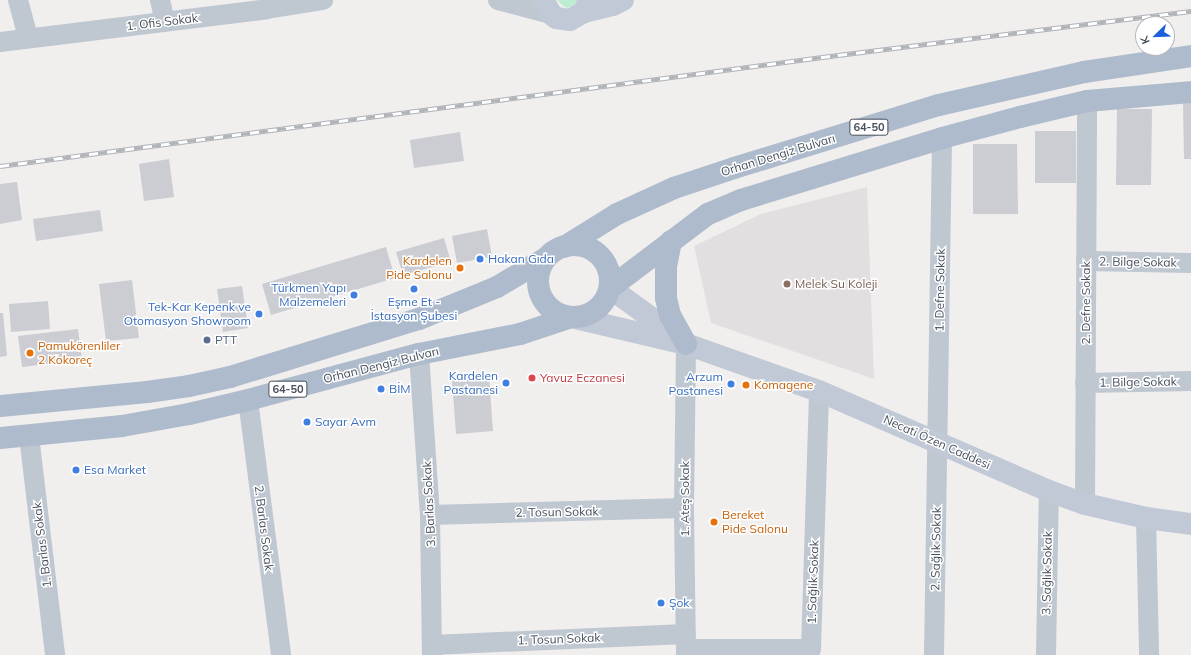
<!DOCTYPE html>
<meta charset="utf-8">
<style>
body{margin:0}
#map{position:relative;width:1191px;height:655px;overflow:hidden;background:#f1eeee;font-family:Mulish,sans-serif}
div>[style]{position:absolute}
.education>*{inset:0;background:#e2dfe0}
.green>*{inset:0;background:#bdeed4}
.building>*{inset:0;background:#cbcdd3}
.street>*{height:20px;margin:-10px;padding:0 10px;transform-origin:10px;border-radius:10px;background:#bfc7d0}
.secondary>*{height:22px;margin:-11px;padding:0 11px;transform-origin:11px;border-radius:11px;background:#c1c9d7}
.primary>*{height:22px;margin:-11px;padding:0 11px;transform-origin:11px;border-radius:11px;background:#aebbcc}
.primary>.ring{margin:-11px;padding:0;box-sizing:content-box;background:none;border:22px solid #aebbcc;border-radius:50%}
.rail>*{height:4.5px;margin-top:-2.25px;transform-origin:0;background:repeating-linear-gradient(90deg,#fff 0 9px,#b0b3b8 0 18px);box-sizing:border-box;border-block:1px solid #b0b3b8}
.dots>*{width:11px;height:11px;translate:-50% -50%;box-sizing:border-box;border:2px solid #fff;border-radius:50%}
span{translate:-50% -50%;white-space:nowrap;text-align:center;line-height:1.15;-webkit-text-stroke:3px #fff;paint-order:stroke}
.shield-label span{padding:1px 3px;background:#fff;border:1px solid;border-radius:3px;-webkit-text-stroke-width:0}
.shield-label{font-size:11px;color:#474f5b;font-weight:700}
.street-label{font-size:12px;color:#474f5b}
.shop-label{font-size:12px;color:#366cbe}
.left{translate:0 -50%;text-align:left}
.right{translate:-100% -50%;text-align:right}
.food-label{font-size:12px;color:#c56008}
.education-label{font-size:12px;color:#785e54}
.service-label{font-size:12px;color:#4e5e75}
.health-label{font-size:12px;color:#be3a42}
.north{position:absolute;left:1135px;top:16px;width:40px;height:40px;box-sizing:border-box;background:#fff;border:1px solid #b5b9bd;border-radius:50%;rotate:247deg;font-size:11px;font-weight:700;line-height:16px;text-align:center;color:#474f5b}
.north::after{content:'';display:block;margin:auto;width:14px;height:18px;background:#1d5edc;clip-path:polygon(50% 0,100% 100%,50% 72%,0 100%)}
</style>
<div id="map">
<div class="education">
<div style="clip-path:polygon(867px 187px,874px 379px,711px 323px,694px 246px,761px 214px)"></div>
</div>
<div class="green">
<div style="clip-path:polygon(557px 0,580px 0,577px 4px,567px 8px,563px 6px)"></div>
</div>
<div class="building">
<div style="clip-path:polygon(1183px 102px,1191px 102px,1191px 159px,1184px 159px)"></div>
<div style="clip-path:polygon(1117px 109px,1152px 109px,1151px 185px,1116px 185px)"></div>
<div style="clip-path:polygon(1035px 131px,1076px 131px,1076px 183px,1035px 183px)"></div>
<div style="clip-path:polygon(460px 132px,464px 161px,414px 168px,410px 140px)"></div>
<div style="clip-path:polygon(973px 144px,1017px 144px,1018px 214px,973px 214px)"></div>
<div style="clip-path:polygon(169px 159px,174px 197px,144px 201px,139px 164px)"></div>
<div style="clip-path:polygon(17px 182px,22px 220px,0 224px,0 184px)"></div>
<div style="clip-path:polygon(100px 210px,103px 231px,36px 241px,33px 219px)"></div>
<div style="clip-path:polygon(487px 229px,492px 257px,457px 263px,452px 236px)"></div>
<div style="clip-path:polygon(444px 238px,451px 262px,403px 275px,396px 252px)"></div>
<div style="clip-path:polygon(386px 247px,395px 278px,271px 315px,262px 284px)"></div>
<div style="clip-path:polygon(132px 280px,139px 338px,106px 341px,99px 284px)"></div>
<div style="clip-path:polygon(242px 286px,248px 328px,223px 332px,217px 289px)"></div>
<div style="clip-path:polygon(48px 301px,50px 329px,11px 332px,9px 304px)"></div>
<div style="clip-path:polygon(0 313px,3px 313px,7px 356px,0 357px)"></div>
<div style="clip-path:polygon(78px 329px,82px 360px,22px 367px,18px 336px)"></div>
<div style="clip-path:polygon(489px 377px,493px 431px,456px 434px,452px 380px)"></div>
</div>
<div class="street">
<div style="left:18px;top:0;width:39px;rotate:75deg"></div>
<div style="left:160px;top:0;width:22px;rotate:77deg"></div>
<div style="left:498px;top:0;width:55px;rotate:14.8deg"></div>
<div style="left:0;top:42px;width:269px;rotate:-7deg"></div>
<div style="left:267px;top:9px;width:57px;rotate:-9.1deg"></div>
<div style="left:1086px;top:261px;width:105px;rotate:1.1deg"></div>
<div style="left:419px;top:354px;width:161px;rotate:86.1deg"></div>
<div style="left:430px;top:515px;width:140px;rotate:89.2deg"></div>
<div style="left:1085px;top:383px;width:106px;rotate:-1.1deg"></div>
<div style="left:248px;top:400px;width:257px;rotate:82.6deg"></div>
<div style="left:29px;top:436px;width:221px;rotate:83.2deg"></div>
<div style="left:1085px;top:504px;width:403px;rotate:-89.7deg"></div>
<div style="left:430px;top:515px;width:254px;rotate:-1.6deg"></div>
<div style="left:1146px;top:518px;width:137px;rotate:88.7deg"></div>
<div style="left:432px;top:645px;width:254px;rotate:-2.5deg"></div>
<div style="left:686px;top:649px;width:125px"></div>
<div style="left:811px;top:649px;width:258px;rotate:-88.2deg"></div>
<div style="left:686px;top:655px;width:147px;rotate:-90.8deg"></div>
<div style="left:684px;top:508px;width:164px;rotate:-89.3deg"></div>
<div style="left:934px;top:655px;width:517px;rotate:-89.11deg"></div>
<div style="left:1046px;top:655px;width:164px;rotate:-89deg"></div>
</div>
<div class="secondary">
<div style="left:543px;top:0;width:16px;rotate:60deg"></div>
<div style="left:551px;top:14px;width:6px;rotate:39deg"></div>
<div style="left:556px;top:18px;width:14px;rotate:8deg"></div>
<div style="left:570px;top:20px;width:16px;rotate:-30deg"></div>
<div style="left:584px;top:12px;width:13px;rotate:-67deg"></div>
<div style="left:584px;top:12px;width:30px;rotate:-14deg"></div>
<div style="left:613px;top:5px;width:11px;rotate:-27deg"></div>
<div style="left:610px;top:288px;width:85px;rotate:35.9deg"></div>
<div style="left:571px;top:317px;width:118px;rotate:13.2deg"></div>
<div style="left:686px;top:344px;width:141px;rotate:19.5deg"></div>
<div style="left:819px;top:391px;width:251px;rotate:23.5deg"></div>
<div style="left:1049px;top:491px;width:38px;rotate:20deg"></div>
<div style="left:1085px;top:504px;width:63px;rotate:12.9deg"></div>
<div style="left:1146px;top:518px;width:45px;rotate:7.6deg"></div>
</div>
<div class="primary">
<div style="left:671px;top:241px;width:26px;rotate:101deg"></div>
<div style="left:666px;top:267px;width:31px;rotate:90deg"></div>
<div style="left:666px;top:298px;width:17px;rotate:77deg"></div>
<div style="left:670px;top:315px;width:33px;rotate:61deg"></div>
<div class="ring" style="left:538px;top:245px;width:50px;height:50px"></div>
<div style="left:564px;top:247px;width:62px;rotate:-31.9deg"></div>
<div style="left:617px;top:214px;width:63px;rotate:-24.5deg"></div>
<div style="left:674px;top:188px;width:63px;rotate:-18.4deg"></div>
<div style="left:734px;top:168px;width:214px;rotate:-17.1deg"></div>
<div style="left:939px;top:105px;width:149px;rotate:-12.8deg"></div>
<div style="left:1084px;top:72px;width:108px;rotate:-8.5deg"></div>
<div style="left:610px;top:288px;width:123px;rotate:-37.1deg"></div>
<div style="left:708px;top:214px;width:36px;rotate:-23deg"></div>
<div style="left:741px;top:200px;width:210px;rotate:-17.1deg"></div>
<div style="left:942px;top:138px;width:81px;rotate:-15.1deg"></div>
<div style="left:1020px;top:117px;width:69px;rotate:-13.4deg"></div>
<div style="left:1087px;top:101px;width:104px;rotate:-4.9deg"></div>
<div style="left:0;top:406px;width:148px;rotate:-5.4deg"></div>
<div style="left:147px;top:392px;width:42px;rotate:-8.1deg"></div>
<div style="left:189px;top:386px;width:42px;rotate:-12.4deg"></div>
<div style="left:230px;top:377px;width:198px;rotate:-17.1deg"></div>
<div style="left:419px;top:319px;width:84px;rotate:-22.3deg"></div>
<div style="left:497px;top:287px;width:57px;rotate:-30.6deg"></div>
<div style="left:0;top:438px;width:123px;rotate:-5.6deg"></div>
<div style="left:122px;top:426px;width:68px;rotate:-10.2deg"></div>
<div style="left:189px;top:414px;width:61px;rotate:-13.3deg"></div>
<div style="left:248px;top:400px;width:177px;rotate:-15.1deg"></div>
<div style="left:419px;top:354px;width:103px;rotate:-11.2deg"></div>
<div style="left:520px;top:334px;width:54px;rotate:-18.4deg"></div>
</div>
<div class="rail">
<div style="left:0;top:166px;width:845px;rotate:-7.55deg"></div>
<div style="left:838px;top:55px;width:356px;rotate:-7.1deg"></div>
</div>
<div class="dots">
<div style="left:480px;top:259px;background:#3f7fe0"></div>
<div style="left:460px;top:268px;background:#e8710a"></div>
<div style="left:787px;top:284px;background:#8d6e63"></div>
<div style="left:414px;top:289px;background:#3f7fe0"></div>
<div style="left:354px;top:295px;background:#3f7fe0"></div>
<div style="left:259px;top:314px;background:#3f7fe0"></div>
<div style="left:207px;top:340px;background:#5c6f8a"></div>
<div style="left:30px;top:353px;background:#e8710a"></div>
<div style="left:532px;top:378px;background:#e0444e"></div>
<div style="left:506px;top:383px;background:#3f7fe0"></div>
<div style="left:731px;top:384px;background:#3f7fe0"></div>
<div style="left:746px;top:385px;background:#e8710a"></div>
<div style="left:381px;top:389px;background:#3f7fe0"></div>
<div style="left:307px;top:422px;background:#3f7fe0"></div>
<div style="left:76px;top:470px;background:#3f7fe0"></div>
<div style="left:714px;top:522px;background:#e8710a"></div>
<div style="left:661px;top:603px;background:#3f7fe0"></div>
</div>
<div class="shield-label">
<span style="left:869px;top:127px">64-50</span>
<span style="left:288px;top:389px">64-50</span>
</div>
<div class="street-label">
<span style="left:162px;top:22px;rotate:-7deg">1. Ofis Sokak</span>
<span style="left:778px;top:155px;rotate:-17deg">Orhan Dengiz Bulvarı</span>
<span style="left:1138px;top:262px;rotate:1deg">2. Bilge Sokak</span>
<span style="left:940px;top:290px;rotate:-89deg">1. Defne Sokak</span>
<span style="left:1086px;top:303px;rotate:-90deg">2. Defne Sokak</span>
<span style="left:381px;top:365px;rotate:-14deg">Orhan Dengiz Bulvarı</span>
<span style="left:1138px;top:382px;rotate:-1deg">1. Bilge Sokak</span>
<span style="left:937px;top:442px;rotate:24deg">Necati Özen Caddesi</span>
<span style="left:685px;top:499px;rotate:-90deg">1. Ateş Sokak</span>
<span style="left:429px;top:504px;rotate:-93deg">3. Barlas Sokak</span>
<span style="left:557px;top:512px;rotate:-1deg">2. Tosun Sokak</span>
<span style="left:264px;top:528px;rotate:83deg">2. Barlas Sokak</span>
<span style="left:42px;top:545px;rotate:-97deg">1. Barlas Sokak</span>
<span style="left:936px;top:549px;rotate:-89deg">2. Sağlık Sokak</span>
<span style="left:1047px;top:573px;rotate:-89deg">3. Sağlık Sokak</span>
<span style="left:813px;top:582px;rotate:-88deg">1. Sağlık Sokak</span>
<span style="left:559px;top:639px;rotate:-2deg">1. Tosun Sokak</span>
</div>
<div class="shop-label">
<span class="left" style="left:488px;top:259px">Hakan Gıda</span>
<span class="right" style="left:346px;top:295px">Türkmen Yapı<br>Malzemeleri</span>
<span style="left:414px;top:309px">Eşme Et -<br>İstasyon Şubesi</span>
<span class="right" style="left:251px;top:314px">Tek-Kar Kepenk ve<br>Otomasyon Showroom</span>
<span class="right" style="left:498px;top:383px">Kardelen<br>Pastanesi</span>
<span class="right" style="left:723px;top:384px">Arzum<br>Pastanesi</span>
<span class="left" style="left:389px;top:389px">BİM</span>
<span class="left" style="left:315px;top:422px">Sayar Avm</span>
<span class="left" style="left:84px;top:470px">Esa Market</span>
<span class="left" style="left:669px;top:603px">Şok</span>
</div>
<div class="food-label">
<span class="right" style="left:452px;top:268px">Kardelen<br>Pide Salonu</span>
<span class="left" style="left:38px;top:353px">Pamukörenliler<br>2 Kokoreç</span>
<span class="left" style="left:754px;top:385px">Komagene</span>
<span class="left" style="left:722px;top:522px">Bereket<br>Pide Salonu</span>
</div>
<div class="education-label">
<span class="left" style="left:795px;top:284px">Melek Su Koleji</span>
</div>
<div class="service-label">
<span class="left" style="left:215px;top:340px">PTT</span>
</div>
<div class="health-label">
<span class="left" style="left:540px;top:378px">Yavuz Eczanesi</span>
</div>
<div class="north">K</div>
</div>
